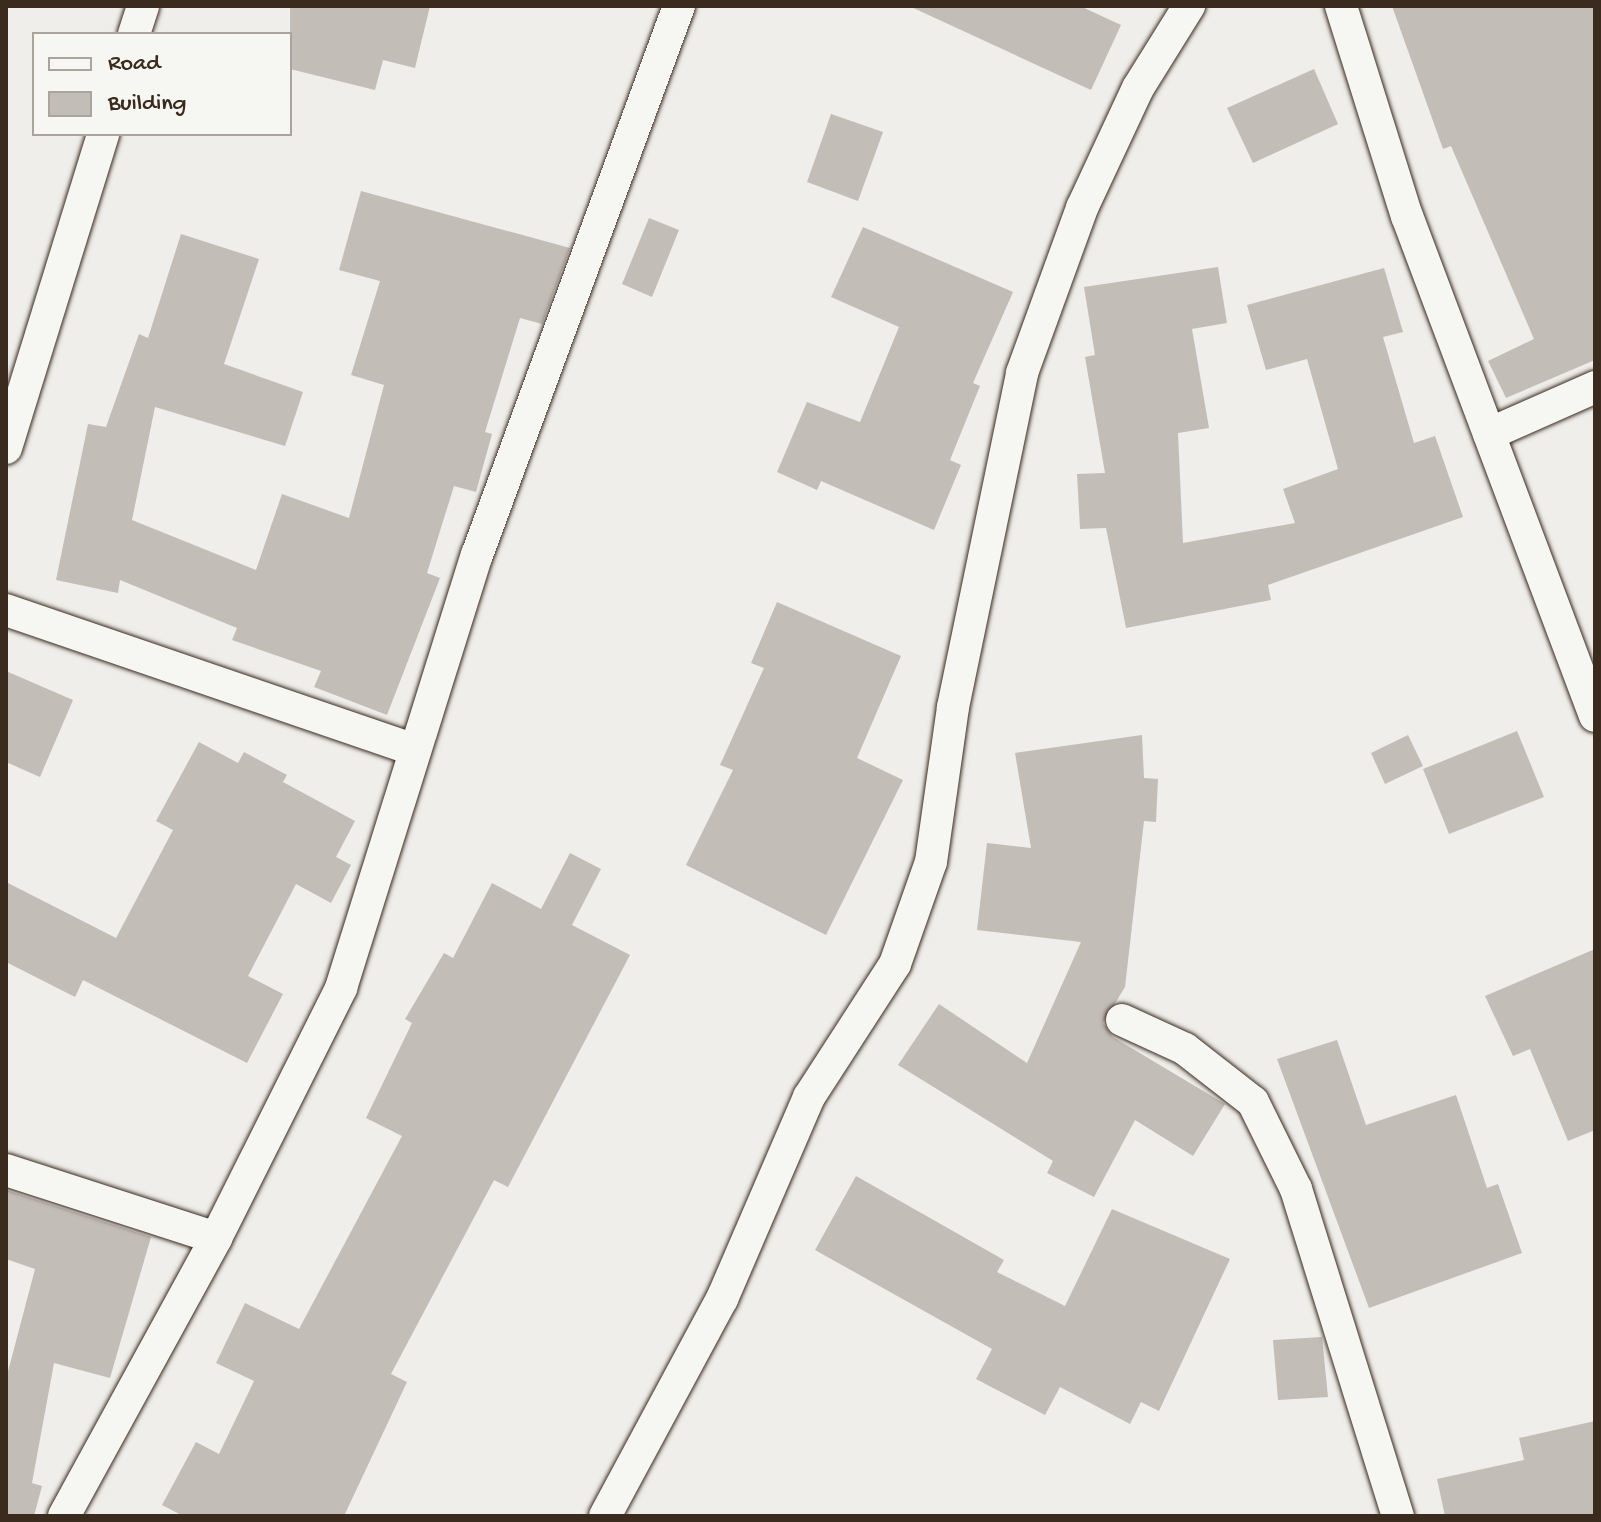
<!DOCTYPE html>
<style>
body{margin:0}
#map{position:relative;width:1601px;height:1522px;overflow:hidden;background:#efeeea;font-family:"Gochi Hand",sans-serif}
div>[style]{position:absolute}
.building>*{inset:0;background:#c2bdb7}
.roads{filter:drop-shadow(0 0 2px #3b2a1e) drop-shadow(0 0 2px #3b2a1e)}
.minor>*{height:32px;margin:-16px;padding:0 16px;transform-origin:16px;border-radius:16px;background:#f6f6f2}
span{translate:-50% -50%;white-space:nowrap;text-align:center;line-height:1.15;-webkit-text-stroke:7px #f6f6f2;paint-order:stroke}
.frame{position:absolute;inset:0;border:8px solid #3b2a1e;pointer-events:none}
.legend{position:absolute;left:32px;top:32px;width:260px;height:104px;box-sizing:border-box;background:#f6f6f2;border:2px solid #aba49d;margin:0;padding:10px 14px;list-style:none;font-size:24px;color:#3b2a1e}
.legend li{display:flex;align-items:center;gap:16px;height:40px}
.legend b{width:40px;border:2px solid #aba49d}
</style>
<div id="map">
<div class="building">
<div style="clip-path:polygon(290px 6px,430px 6px,415px 68px,383px 60px,375px 90px,290px 69px)"></div>
<div style="clip-path:polygon(909px 6px,1080px 6px,1121px 25px,1091px 90px)"></div>
<div style="clip-path:polygon(1392px 6px,1595px 6px,1595px 360px,1506px 398px,1488px 361px,1534px 339px,1451px 146px,1443px 149px)"></div>
<div style="clip-path:polygon(1314px 69px,1338px 124px,1253px 163px,1227px 108px)"></div>
<div style="clip-path:polygon(831px 114px,883px 132px,858px 201px,807px 182px)"></div>
<div style="clip-path:polygon(361px 191px,570px 248px,542px 324px,520px 318px,485px 432px,492px 434px,476px 492px,454px 486px,427px 573px,440px 578px,387px 715px,314px 687px,321px 671px,232px 640px,237px 628px,120px 580px,118px 593px,56px 580px,88px 424px,106px 427px,139px 334px,148px 338px,181px 234px,259px 259px,224px 364px,303px 392px,285px 446px,155px 407px,132px 520px,256px 570px,282px 494px,349px 518px,384px 385px,351px 375px,380px 281px,339px 270px)"></div>
<div style="clip-path:polygon(649px 218px,679px 230px,652px 297px,622px 284px)"></div>
<div style="clip-path:polygon(863px 227px,1013px 292px,973px 383px,980px 386px,950px 460px,961px 465px,934px 530px,821px 481px,817px 490px,777px 472px,807px 402px,860px 422px,899px 327px,831px 297px)"></div>
<div style="clip-path:polygon(1218px 267px,1227px 323px,1192px 329px,1209px 428px,1178px 433px,1183px 543px,1295px 523px,1283px 489px,1338px 469px,1307px 359px,1266px 370px,1247px 305px,1384px 268px,1403px 332px,1383px 337px,1414px 443px,1435px 436px,1463px 517px,1268px 585px,1271px 600px,1126px 628px,1106px 528px,1080px 529px,1077px 474px,1105px 473px,1085px 357px,1095px 355px,1084px 287px)"></div>
<div style="clip-path:polygon(777px 602px,901px 656px,857px 758px,903px 780px,826px 935px,686px 865px,733px 770px,720px 765px,764px 668px,751px 663px)"></div>
<div style="clip-path:polygon(6px 671px,73px 700px,40px 777px,6px 762px)"></div>
<div style="clip-path:polygon(1517px 731px,1544px 797px,1449px 834px,1423px 769px)"></div>
<div style="clip-path:polygon(1142px 735px,1144px 778px,1158px 779px,1156px 822px,1144px 821px,1125px 987px,1103px 1023px,1113px 1037px,1225px 1104px,1193px 1156px,1135px 1120px,1094px 1197px,1047px 1173px,1053px 1161px,898px 1065px,939px 1004px,1027px 1063px,1081px 942px,977px 930px,987px 843px,1031px 848px,1015px 753px)"></div>
<div style="clip-path:polygon(1408px 735px,1423px 766px,1385px 784px,1371px 753px)"></div>
<div style="clip-path:polygon(199px 742px,238px 763px,244px 752px,287px 775px,283px 782px,355px 821px,336px 857px,351px 865px,331px 903px,296px 884px,248px 976px,283px 994px,247px 1063px,83px 980px,75px 997px,6px 962px,6px 882px,116px 938px,173px 830px,156px 821px)"></div>
<div style="clip-path:polygon(570px 853px,601px 869px,572px 925px,630px 955px,508px 1187px,494px 1180px,391px 1374px,407px 1382px,344px 1516px,183px 1516px,162px 1505px,196px 1442px,219px 1454px,254px 1381px,216px 1363px,245px 1303px,299px 1329px,402px 1136px,366px 1118px,412px 1023px,405px 1019px,444px 953px,453px 958px,492px 883px,541px 909px)"></div>
<div style="clip-path:polygon(1595px 949px,1595px 1130px,1568px 1141px,1530px 1049px,1513px 1056px,1485px 996px)"></div>
<div style="clip-path:polygon(1337px 1040px,1366px 1125px,1456px 1095px,1487px 1188px,1498px 1184px,1522px 1253px,1369px 1308px,1277px 1059px)"></div>
<div style="clip-path:polygon(856px 1176px,1004px 1260px,997px 1272px,1065px 1306px,1112px 1209px,1230px 1259px,1159px 1411px,1141px 1402px,1130px 1424px,1060px 1387px,1045px 1415px,976px 1379px,992px 1349px,815px 1250px)"></div>
<div style="clip-path:polygon(6px 1190px,151px 1237px,110px 1378px,54px 1363px,32px 1483px,42px 1486px,34px 1516px,6px 1516px,6px 1379px,35px 1269px,6px 1259px)"></div>
<div style="clip-path:polygon(1322px 1337px,1328px 1397px,1278px 1400px,1273px 1340px)"></div>
<div style="clip-path:polygon(1595px 1421px,1595px 1516px,1445px 1516px,1437px 1479px,1524px 1460px,1519px 1438px)"></div>
</div>
<div class="roads">
<div class="minor">
<div style="left:1341px;top:6px;width:220px;rotate:72.6deg"></div>
<div style="left:1407px;top:216px;width:534px;rotate:69.39deg"></div>
<div style="left:134px;top:34px;width:29px;rotate:-72deg"></div>
<div style="left:1489px;top:434px;width:116px;rotate:-23.9deg"></div>
<div style="left:6px;top:448px;width:329px;rotate:-72.8deg"></div>
<div style="left:6px;top:610px;width:429px;rotate:18.9deg"></div>
<div style="left:1122px;top:1020px;width:69px;rotate:24.7deg"></div>
<div style="left:1185px;top:1049px;width:86px;rotate:37.9deg"></div>
<div style="left:1253px;top:1102px;width:97px;rotate:63.7deg"></div>
<div style="left:1296px;top:1189px;width:343px;rotate:72.7deg"></div>
<div style="left:6px;top:1170px;width:221px;rotate:17.9deg"></div>
<div style="left:64px;top:1516px;width:317px;rotate:-61.3deg"></div>
<div style="left:216px;top:1238px;width:280px;rotate:-63.4deg"></div>
<div style="left:341px;top:988px;width:454px;rotate:-72.6deg"></div>
<div style="left:477px;top:555px;width:585px;rotate:-69.8deg"></div>
<div style="left:605px;top:1516px;width:247px;rotate:-61.7deg"></div>
<div style="left:722px;top:1299px;width:220px;rotate:-66.7deg"></div>
<div style="left:809px;top:1097px;width:158px;rotate:-57.1deg"></div>
<div style="left:895px;top:964px;width:108px;rotate:-70.6deg"></div>
<div style="left:931px;top:862px;width:157px;rotate:-81.9deg"></div>
<div style="left:953px;top:707px;width:341px;rotate:-78.3deg"></div>
<div style="left:1022px;top:373px;width:176px;rotate:-70deg"></div>
<div style="left:1082px;top:208px;width:132px;rotate:-65deg"></div>
<div style="left:1138px;top:88px;width:97px;rotate:-58.1deg"></div>
</div>
</div>
<div class="frame"></div>
<ul class="legend">
<li><b style="height:10px;background:#f6f6f2"></b>Road</li>
<li><b style="height:22px;background:#c2bdb7"></b>Building</li>
</ul>
</div>
